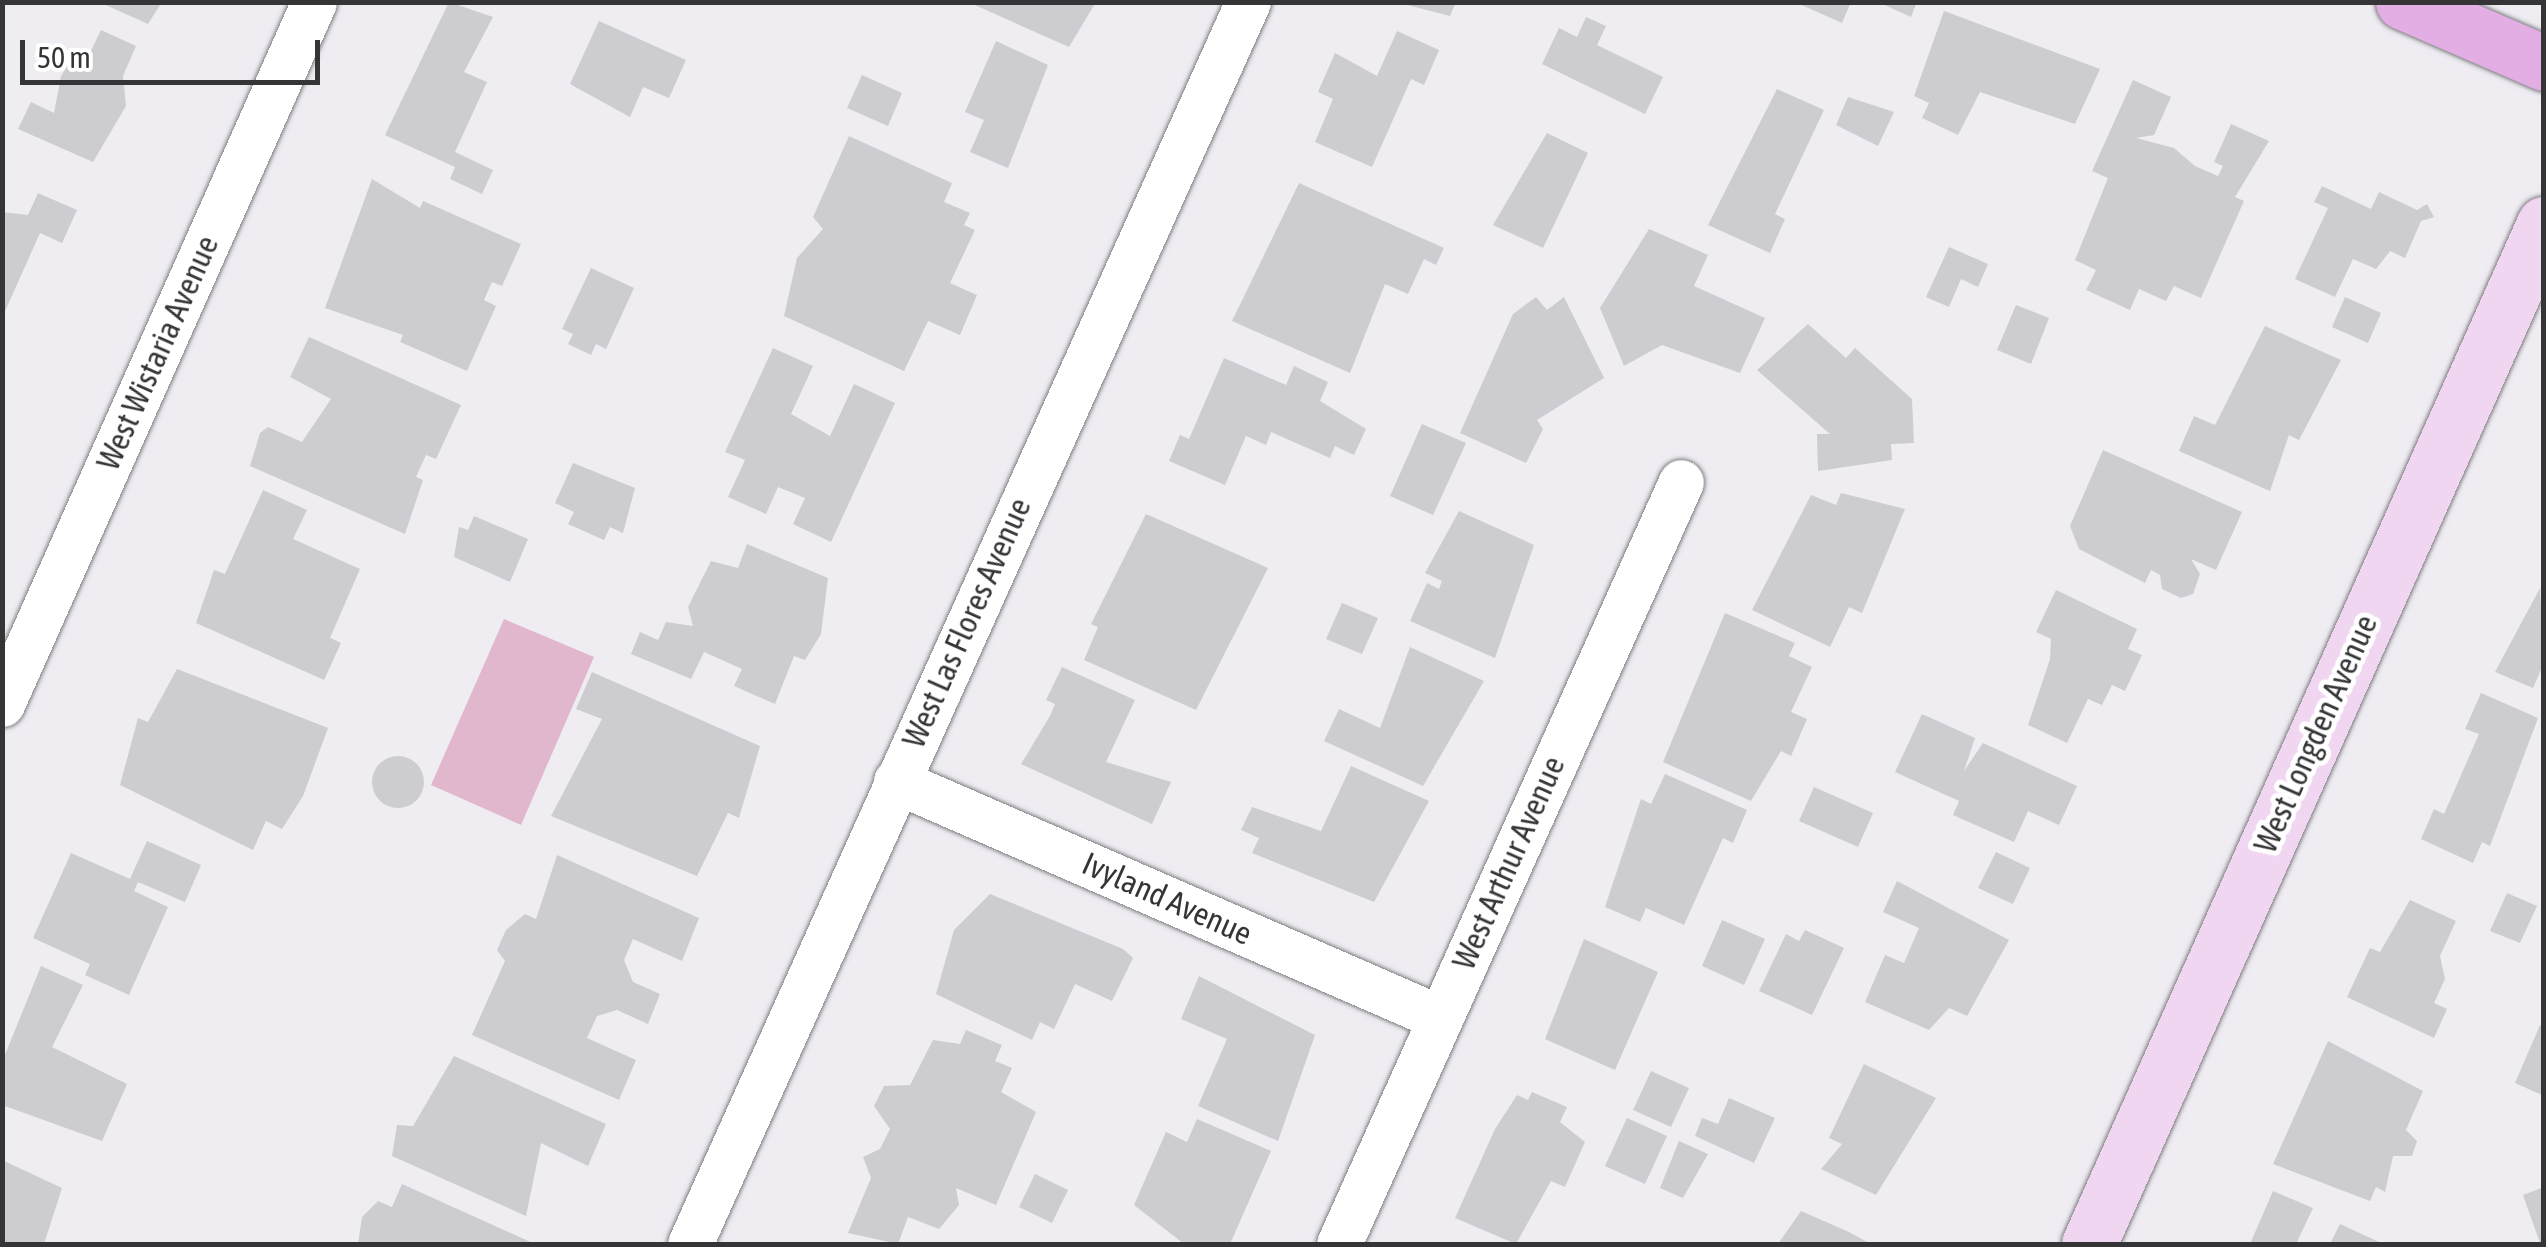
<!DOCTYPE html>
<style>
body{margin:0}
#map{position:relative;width:2546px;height:1247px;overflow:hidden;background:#efedf2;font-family:"Asap Condensed",sans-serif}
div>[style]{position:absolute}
.green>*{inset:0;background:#e1b7cd}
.building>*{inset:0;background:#ccccd1}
.round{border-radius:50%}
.roads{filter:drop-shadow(0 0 2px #7e7c80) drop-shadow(0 0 2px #7e7c80)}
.street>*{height:45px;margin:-22.5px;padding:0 22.5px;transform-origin:22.5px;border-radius:22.5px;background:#fff}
.secondary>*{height:55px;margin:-27.5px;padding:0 27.5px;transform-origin:27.5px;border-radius:27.5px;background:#f1d6f2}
.primary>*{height:55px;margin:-27.5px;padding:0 27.5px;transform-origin:27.5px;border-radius:27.5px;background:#e3aee4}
span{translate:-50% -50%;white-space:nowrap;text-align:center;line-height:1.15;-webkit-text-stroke:10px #fff;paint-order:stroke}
.street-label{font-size:32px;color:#353436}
.frame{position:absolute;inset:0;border:5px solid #353436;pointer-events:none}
.scale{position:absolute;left:20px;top:40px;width:300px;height:45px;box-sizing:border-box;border:5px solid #353436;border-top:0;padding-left:12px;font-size:30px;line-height:35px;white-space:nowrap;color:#353436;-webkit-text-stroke:8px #fff;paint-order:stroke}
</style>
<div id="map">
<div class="green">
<div style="clip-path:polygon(504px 619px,594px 657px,521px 825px,431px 785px)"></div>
</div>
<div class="building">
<div style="clip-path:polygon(99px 2px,162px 2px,148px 24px)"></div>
<div style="clip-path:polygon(449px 2px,493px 17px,464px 72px,487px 82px,455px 152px,493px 170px,482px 194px,450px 179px,455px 167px,385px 135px)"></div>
<div style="clip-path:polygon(968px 2px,1096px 2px,1069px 47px)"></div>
<div style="clip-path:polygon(1396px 2px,1456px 2px,1450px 16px)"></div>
<div style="clip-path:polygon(1795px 2px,1851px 2px,1842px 23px)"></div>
<div style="clip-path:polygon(1878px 2px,1917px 2px,1911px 17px)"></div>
<div style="clip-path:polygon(1944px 11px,2100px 69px,2075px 124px,1980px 92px,1958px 135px,1922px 118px,1929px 103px,1914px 96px)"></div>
<div style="clip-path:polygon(1586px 17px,1606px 26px,1597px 45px,1663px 77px,1645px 114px,1542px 64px,1559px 28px,1577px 37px)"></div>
<div style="clip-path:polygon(599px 21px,686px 60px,669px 98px,643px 87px,630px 117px,570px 84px)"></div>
<div style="clip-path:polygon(101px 30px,136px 46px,123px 76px,126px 106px,93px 162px,18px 129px,31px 102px,54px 113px,61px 76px,78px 50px,89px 55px)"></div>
<div style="clip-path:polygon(1397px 31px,1439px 50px,1424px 85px,1411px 79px,1372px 167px,1315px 142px,1333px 99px,1318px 92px,1335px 53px,1377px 76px)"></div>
<div style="clip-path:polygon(996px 41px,1048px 65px,1008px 168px,970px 152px,984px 120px,965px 112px)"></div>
<div style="clip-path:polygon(862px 75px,902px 93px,888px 126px,847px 108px)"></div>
<div style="clip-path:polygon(2133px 80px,2171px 97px,2154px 135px,2136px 138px,2174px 148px,2195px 166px,2218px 176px,2223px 166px,2214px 162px,2231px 124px,2269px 141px,2235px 197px,2244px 201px,2201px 298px,2174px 286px,2166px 301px,2139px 289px,2130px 310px,2086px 290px,2096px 270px,2075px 260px,2108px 178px,2092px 171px)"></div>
<div style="clip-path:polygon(1777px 89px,1824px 110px,1775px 214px,1785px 219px,1770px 253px,1708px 225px)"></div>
<div style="clip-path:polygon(1848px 97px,1894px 112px,1878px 146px,1836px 125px)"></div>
<div style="clip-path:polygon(1547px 133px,1588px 153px,1543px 248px,1493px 225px)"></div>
<div style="clip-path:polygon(849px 136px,952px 183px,944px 202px,970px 213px,964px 225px,975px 230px,950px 283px,977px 295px,960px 335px,928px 321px,904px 371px,784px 316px,797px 258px,823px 229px,813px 217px)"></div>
<div style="clip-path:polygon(372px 179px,420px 208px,423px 201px,521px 244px,502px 286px,492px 282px,484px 300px,496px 306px,467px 371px,400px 342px,403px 335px,325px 308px)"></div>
<div style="clip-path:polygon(1299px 183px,1444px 248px,1436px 265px,1424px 259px,1408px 294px,1385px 284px,1350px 373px,1232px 321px)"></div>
<div style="clip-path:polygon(2322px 186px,2371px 209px,2379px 192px,2417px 210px,2427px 204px,2434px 217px,2421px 221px,2405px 258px,2390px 251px,2376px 269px,2353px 259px,2335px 297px,2295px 279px,2328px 208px,2314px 202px)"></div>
<div style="clip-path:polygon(38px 193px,77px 210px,62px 243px,40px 233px,2px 318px,2px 212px,28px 215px)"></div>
<div style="clip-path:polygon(1649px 229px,1708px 255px,1694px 286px,1765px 318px,1740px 373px,1662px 345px,1624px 366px,1600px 308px)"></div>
<div style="clip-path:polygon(1949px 247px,1988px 264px,1978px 287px,1961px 279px,1949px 307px,1926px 297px)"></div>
<div style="clip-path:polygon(591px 268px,634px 288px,606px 349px,596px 344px,591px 355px,568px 344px,573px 334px,562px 329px)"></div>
<div style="clip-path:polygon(1536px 297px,1547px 310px,1564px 297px,1604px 378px,1537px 420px,1543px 429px,1526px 463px,1460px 433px,1513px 314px)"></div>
<div style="clip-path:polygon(2345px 297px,2381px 313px,2368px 343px,2332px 327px)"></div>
<div style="clip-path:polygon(2016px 305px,2049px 318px,2031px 364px,1997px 350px)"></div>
<div style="clip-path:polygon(1808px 324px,1846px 358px,1855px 348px,1912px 399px,1914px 443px,1891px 444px,1892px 460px,1818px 471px,1817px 434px,1830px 434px,1757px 370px)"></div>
<div style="clip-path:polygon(2265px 326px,2341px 360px,2299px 440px,2289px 435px,2270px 491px,2179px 451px,2194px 416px,2215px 425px)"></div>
<div style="clip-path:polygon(309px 337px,461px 405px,436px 459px,426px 455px,416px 477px,423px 480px,405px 534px,250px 466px,260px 433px,268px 427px,302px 442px,331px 399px,290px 377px)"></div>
<div style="clip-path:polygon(773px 348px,813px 366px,791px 414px,830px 436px,854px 384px,895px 403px,831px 542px,793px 524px,805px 498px,778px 487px,766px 514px,728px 497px,745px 460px,725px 452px)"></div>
<div style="clip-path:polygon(1224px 358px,1286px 385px,1294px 366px,1328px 382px,1320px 401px,1366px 429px,1354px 455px,1335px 446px,1330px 458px,1271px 432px,1266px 445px,1246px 436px,1225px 485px,1169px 461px,1180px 435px,1189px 439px)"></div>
<div style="clip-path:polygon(1422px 424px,1466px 443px,1433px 515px,1390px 496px)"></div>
<div style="clip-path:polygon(2103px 450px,2242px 512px,2216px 570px,2191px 559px,2200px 574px,2193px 594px,2181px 598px,2162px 589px,2160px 575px,2151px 570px,2145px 583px,2079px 549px,2070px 526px)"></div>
<div style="clip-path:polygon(573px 463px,635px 488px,623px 533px,610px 527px,604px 540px,568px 524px,574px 512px,555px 503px)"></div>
<div style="clip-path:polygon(263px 490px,307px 510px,293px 539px,360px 569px,330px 638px,341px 643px,324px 680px,196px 623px,214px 570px,225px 574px)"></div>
<div style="clip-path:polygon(1841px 493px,1905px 509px,1862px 613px,1849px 607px,1830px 647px,1752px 610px,1811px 495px,1836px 505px)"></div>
<div style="clip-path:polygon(1459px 511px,1534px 545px,1495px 658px,1410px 621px,1427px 583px,1439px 589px,1442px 581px,1425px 573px)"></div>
<div style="clip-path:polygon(1146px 514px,1268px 568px,1196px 710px,1084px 660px,1098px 627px,1091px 624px)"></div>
<div style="clip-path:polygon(474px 516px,528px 539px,510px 582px,454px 557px,459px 527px,468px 530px)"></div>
<div style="clip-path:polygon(747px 544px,828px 578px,821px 634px,805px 660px,794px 656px,775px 704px,734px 686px,742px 669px,704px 652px,691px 679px,631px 654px,640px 632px,658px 640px,666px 622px,693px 626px,688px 607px,711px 561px,738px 568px)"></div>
<div style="clip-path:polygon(2540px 588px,2544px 663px,2533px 688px,2495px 672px)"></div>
<div style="clip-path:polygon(2056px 590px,2137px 629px,2128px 649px,2142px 655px,2125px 691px,2112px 685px,2102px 705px,2088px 699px,2067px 743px,2028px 725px,2050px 659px,2051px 639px,2036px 632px)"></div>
<div style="clip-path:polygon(1342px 603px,1378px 618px,1362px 654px,1326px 639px)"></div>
<div style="clip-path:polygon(1725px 613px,1795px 643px,1789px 656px,1812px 667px,1791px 712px,1807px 719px,1791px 756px,1781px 751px,1751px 801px,1663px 762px)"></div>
<div style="clip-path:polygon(1410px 647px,1484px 681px,1423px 786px,1324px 741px,1339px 709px,1380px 728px)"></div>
<div style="clip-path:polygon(1062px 667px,1135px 700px,1106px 762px,1171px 782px,1152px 824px,1021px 764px,1050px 716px,1055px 704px,1046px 700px)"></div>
<div style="clip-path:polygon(177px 669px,328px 728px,303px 796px,282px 829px,266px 821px,253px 850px,120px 785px,138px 718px,148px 722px)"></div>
<div style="clip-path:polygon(592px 672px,760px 746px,739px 818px,728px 813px,697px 876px,551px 816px,602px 719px,576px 709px)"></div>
<div style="clip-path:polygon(2481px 693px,2538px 718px,2490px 846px,2482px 842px,2473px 863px,2421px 839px,2434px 809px,2444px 814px,2479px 734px,2465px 729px)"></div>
<div style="clip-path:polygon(1922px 714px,1975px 738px,1964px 771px,1983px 743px,2077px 786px,2059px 825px,2028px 811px,2014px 842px,1953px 815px,1959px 801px,1895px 772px)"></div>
<div class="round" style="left:372px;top:756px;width:52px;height:52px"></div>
<div style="clip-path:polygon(1351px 766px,1429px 801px,1374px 902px,1252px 853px,1259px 838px,1241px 830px,1252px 807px,1321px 831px)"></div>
<div style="clip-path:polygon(1665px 774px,1747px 810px,1733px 843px,1723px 838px,1684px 925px,1646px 908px,1640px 922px,1605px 907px,1641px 799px,1651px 804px)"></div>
<div style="clip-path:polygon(1814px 787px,1873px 813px,1858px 847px,1799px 821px)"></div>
<div style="clip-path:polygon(147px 841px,201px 865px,185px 902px,138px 882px,134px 891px,168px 907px,129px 995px,85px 975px,90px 964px,33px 938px,71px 853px,130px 879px)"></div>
<div style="clip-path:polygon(1996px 852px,2030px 868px,2013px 904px,1978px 888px)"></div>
<div style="clip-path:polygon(557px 855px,699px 918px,682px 961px,633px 939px,624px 960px,633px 982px,660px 994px,648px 1024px,617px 1010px,597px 1016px,587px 1038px,636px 1060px,619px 1100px,472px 1035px,505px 961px,497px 950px,506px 930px,525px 914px,536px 919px)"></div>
<div style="clip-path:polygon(1897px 881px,2009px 940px,1967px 1016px,1949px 1008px,1929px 1030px,1865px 1002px,1885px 955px,1904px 963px,1919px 928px,1883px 912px)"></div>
<div style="clip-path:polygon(2507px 893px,2537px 906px,2520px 943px,2490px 931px)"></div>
<div style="clip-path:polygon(990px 894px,1123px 949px,1133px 958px,1112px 1001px,1075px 984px,1054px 1029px,1040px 1022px,1032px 1040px,936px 994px,954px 930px)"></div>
<div style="clip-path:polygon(2410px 900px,2456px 921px,2440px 956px,2445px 979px,2434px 1003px,2447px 1009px,2434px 1038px,2347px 997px,2370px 948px,2380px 952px)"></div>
<div style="clip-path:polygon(1722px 920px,1765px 939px,1744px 985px,1702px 966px)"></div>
<div style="clip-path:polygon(1805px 930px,1844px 948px,1812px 1015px,1759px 991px,1786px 934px,1799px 941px)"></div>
<div style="clip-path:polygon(1584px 939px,1658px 972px,1615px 1070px,1545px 1039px)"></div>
<div style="clip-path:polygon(41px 966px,83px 985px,52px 1047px,127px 1084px,102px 1141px,2px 1105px,2px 1062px)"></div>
<div style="clip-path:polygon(1199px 976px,1315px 1035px,1278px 1141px,1198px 1106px,1227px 1039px,1181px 1019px)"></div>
<div style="clip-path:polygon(2540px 1025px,2544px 1027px,2544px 1096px,2515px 1083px)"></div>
<div style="clip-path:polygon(966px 1030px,1002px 1045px,995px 1061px,1012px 1068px,1001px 1092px,1036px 1112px,996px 1205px,956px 1188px,959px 1205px,939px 1229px,908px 1217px,898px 1244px,848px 1233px,871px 1178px,863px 1157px,880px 1149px,890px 1129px,874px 1106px,884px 1086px,910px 1085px,933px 1040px,960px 1044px)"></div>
<div style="clip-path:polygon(2328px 1041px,2423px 1091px,2406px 1130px,2417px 1141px,2412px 1156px,2393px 1156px,2385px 1192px,2376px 1187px,2370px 1201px,2273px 1164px)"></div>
<div style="clip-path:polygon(454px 1056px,606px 1124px,588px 1166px,541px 1143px,526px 1216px,392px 1156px,397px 1125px,413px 1126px)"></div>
<div style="clip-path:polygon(1864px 1064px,1936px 1098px,1876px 1195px,1821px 1169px,1842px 1144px,1829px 1138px)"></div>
<div style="clip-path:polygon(1651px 1071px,1689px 1088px,1671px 1127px,1633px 1110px)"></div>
<div style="clip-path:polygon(1532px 1092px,1567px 1107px,1560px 1122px,1585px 1142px,1565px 1187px,1551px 1181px,1516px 1244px,1455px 1218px,1495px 1129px,1517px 1095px,1528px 1100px)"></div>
<div style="clip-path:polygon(1729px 1098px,1775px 1118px,1754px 1163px,1695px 1136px,1702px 1118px,1718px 1124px)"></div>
<div style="clip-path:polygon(1627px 1118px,1667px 1136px,1645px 1184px,1605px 1166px)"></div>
<div style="clip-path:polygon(1197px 1119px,1271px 1151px,1230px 1244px,1184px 1244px,1134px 1205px,1166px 1132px,1187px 1142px)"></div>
<div style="clip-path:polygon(1679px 1141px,1708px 1154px,1683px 1198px,1660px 1188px)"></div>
<div style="clip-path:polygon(2px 1160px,62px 1188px,44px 1244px,2px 1244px)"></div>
<div style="clip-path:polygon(1035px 1174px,1068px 1190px,1052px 1223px,1019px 1207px)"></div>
<div style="clip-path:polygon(402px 1184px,535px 1244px,358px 1244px,362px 1217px,378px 1201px,392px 1207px)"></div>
<div style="clip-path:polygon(2544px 1187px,2544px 1242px,2540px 1243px,2523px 1195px)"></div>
<div style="clip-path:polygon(2273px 1191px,2313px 1208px,2296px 1244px,2250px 1244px)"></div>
<div style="clip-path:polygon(1801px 1211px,1849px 1232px,1871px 1244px,1778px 1244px)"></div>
<div style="clip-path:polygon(2340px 1224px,2379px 1242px,2378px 1244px,2330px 1244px)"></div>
</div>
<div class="roads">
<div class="street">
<div style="left:2px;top:704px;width:768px;rotate:-66.04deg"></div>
<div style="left:896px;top:781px;width:591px;rotate:23.53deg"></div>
<div style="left:690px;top:1244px;width:1362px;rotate:-65.81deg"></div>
<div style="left:1339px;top:1244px;width:835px;rotate:-65.83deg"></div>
</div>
<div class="secondary">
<div style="left:2089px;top:1244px;width:1117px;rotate:-65.96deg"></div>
</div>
<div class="primary">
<div style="left:2403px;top:2px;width:154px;rotate:23.4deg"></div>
</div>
</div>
<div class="street-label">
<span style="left:158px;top:353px;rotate:-66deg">West Wistaria Avenue</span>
<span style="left:967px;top:623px;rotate:-66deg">West Las Flores Avenue</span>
<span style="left:2316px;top:734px;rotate:-66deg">West Longden Avenue</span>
<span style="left:1509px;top:863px;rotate:-66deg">West Arthur Avenue</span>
<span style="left:1167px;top:899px;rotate:24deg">Ivyland Avenue</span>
</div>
<div class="frame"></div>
<div class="scale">50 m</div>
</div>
